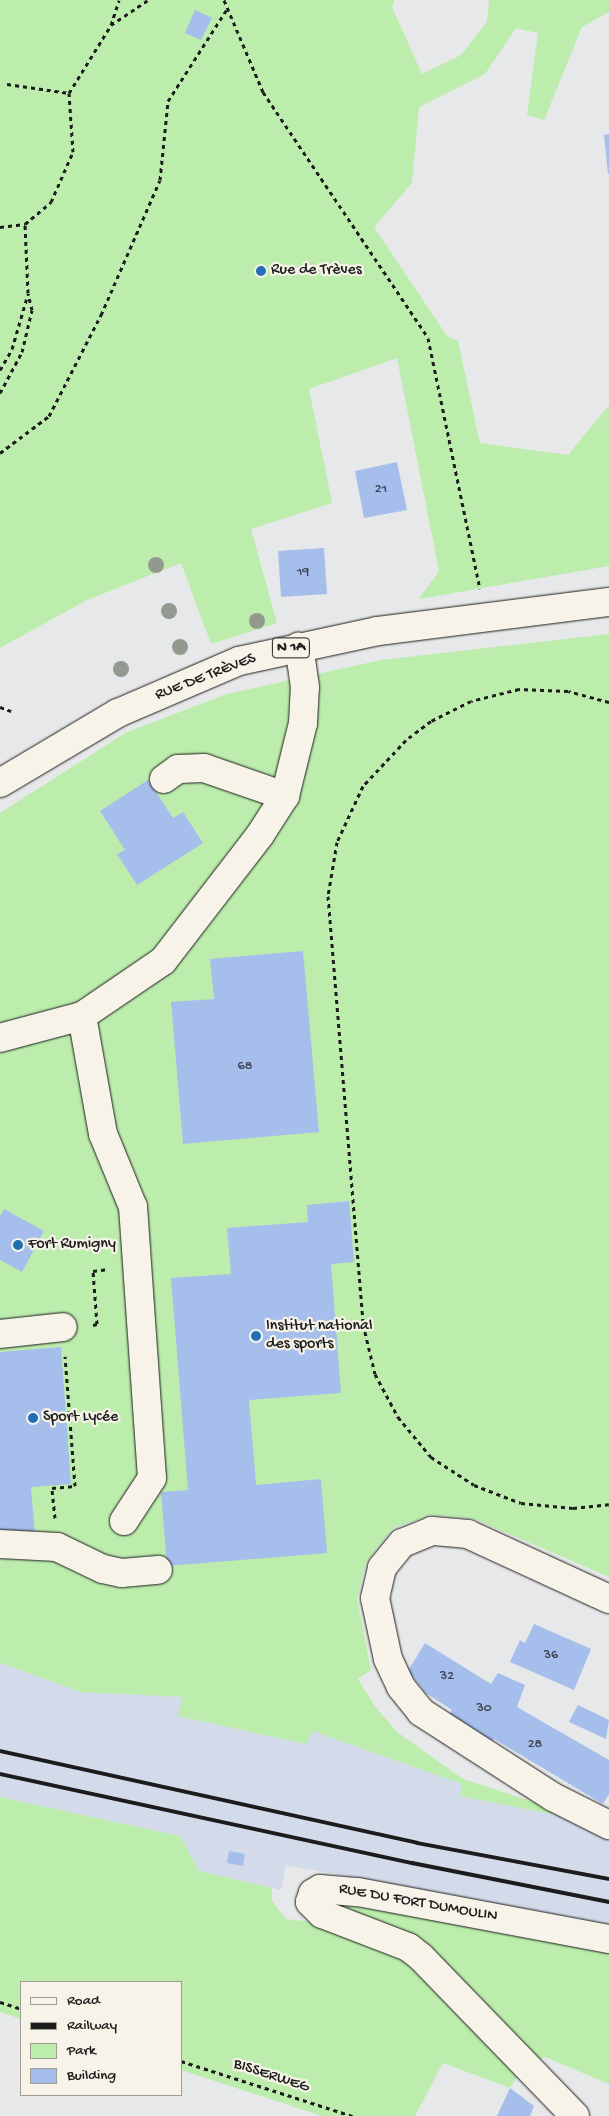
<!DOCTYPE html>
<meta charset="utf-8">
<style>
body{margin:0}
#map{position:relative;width:609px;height:2116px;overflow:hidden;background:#e7e8e9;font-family:"Gochi Hand",sans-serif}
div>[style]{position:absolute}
.built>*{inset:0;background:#d3dbea}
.green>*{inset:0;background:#bcedad}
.building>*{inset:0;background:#a5beeb}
.path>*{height:3px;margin-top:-1.5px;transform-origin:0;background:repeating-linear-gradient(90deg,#1c1c1c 0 4px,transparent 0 8px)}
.roads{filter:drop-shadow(0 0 1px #1c1c1c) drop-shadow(0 0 1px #1c1c1c)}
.minor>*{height:28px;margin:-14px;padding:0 14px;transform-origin:14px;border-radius:14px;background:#f7f3e8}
.major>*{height:28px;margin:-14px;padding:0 14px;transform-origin:14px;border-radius:14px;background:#f7f3e8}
.rail>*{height:4px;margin:-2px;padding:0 2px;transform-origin:2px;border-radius:2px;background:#1c1c1c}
.trees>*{width:16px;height:16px;margin:-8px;border-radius:50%;background:#929a90}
.dots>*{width:14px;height:14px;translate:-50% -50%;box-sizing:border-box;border:2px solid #f7f3e8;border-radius:50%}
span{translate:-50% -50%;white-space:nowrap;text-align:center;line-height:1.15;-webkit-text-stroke:4.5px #f7f3e8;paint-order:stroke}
.number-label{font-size:14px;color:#3e4450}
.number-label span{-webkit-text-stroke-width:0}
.shield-label span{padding:1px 4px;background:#f7f3e8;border:1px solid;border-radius:4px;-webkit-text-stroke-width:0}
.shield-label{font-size:15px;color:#1c1c1c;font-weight:700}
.poi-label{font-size:16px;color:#1c1c1c}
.left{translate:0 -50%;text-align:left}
.street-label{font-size:16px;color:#1c1c1c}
.legend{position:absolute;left:20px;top:1981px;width:162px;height:115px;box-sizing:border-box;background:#f7f3e8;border:1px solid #9f9d96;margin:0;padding:6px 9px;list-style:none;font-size:15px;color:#1c1c1c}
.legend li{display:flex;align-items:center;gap:10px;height:25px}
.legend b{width:25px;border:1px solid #9f9d96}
</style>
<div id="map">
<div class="built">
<div style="clip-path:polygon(0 1663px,81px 1692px,183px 1697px,179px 1716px,306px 1744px,313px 1731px,463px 1784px,461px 1796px,562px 1816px,609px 1840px,609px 1925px,286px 1865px,281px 1890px,198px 1871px,180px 1836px,0 1797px)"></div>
</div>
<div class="green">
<div style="clip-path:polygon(0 0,395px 0,392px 7px,422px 74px,461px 55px,487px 22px,489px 0,609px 0,609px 12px,582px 27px,544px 120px,527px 115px,538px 33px,516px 28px,485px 74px,419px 107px,412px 183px,374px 227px,447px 336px,458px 341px,480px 443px,568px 455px,609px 405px,609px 566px,419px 599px,439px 571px,397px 358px,309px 389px,332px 503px,251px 529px,277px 623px,211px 644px,181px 563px,87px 600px,0 648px)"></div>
<div style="clip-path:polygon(609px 634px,609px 1577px,474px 1519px,431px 1515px,393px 1528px,366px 1563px,357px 1598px,371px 1670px,358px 1679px,374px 1705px,397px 1732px,463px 1779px,543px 1805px,562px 1816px,460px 1796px,462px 1784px,313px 1731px,306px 1744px,178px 1716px,183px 1697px,81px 1692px,0 1663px,0 813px,127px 732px,227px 694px,381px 660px)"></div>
<div style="clip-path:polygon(0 1797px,180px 1836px,199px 1871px,272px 1888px,272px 1901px,286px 1919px,348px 1926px,310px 1902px,486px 1903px,609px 1925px,609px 2084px,545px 2057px,524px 2065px,510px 2088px,443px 2063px,415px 2116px,322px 2116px,181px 2070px,181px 1982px,21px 1982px,21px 2019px,0 2012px)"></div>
</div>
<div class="building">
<div style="clip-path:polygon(195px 10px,212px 18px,201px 40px,185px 33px)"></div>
<div style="clip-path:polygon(609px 134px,609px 174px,608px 174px,604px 135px)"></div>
<div style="clip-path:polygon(397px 462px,407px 510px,364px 518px,355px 471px)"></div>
<div style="clip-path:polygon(324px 548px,327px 594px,281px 597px,278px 551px)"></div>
<div style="clip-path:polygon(148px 780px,173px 818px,183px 812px,203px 843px,137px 885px,117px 854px,125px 850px,100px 811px)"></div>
<div style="clip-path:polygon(303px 951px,319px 1132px,183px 1144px,171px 1002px,214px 999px,210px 959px)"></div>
<div style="clip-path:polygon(349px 1201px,354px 1262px,331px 1264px,341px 1393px,249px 1400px,256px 1485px,321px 1479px,327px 1553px,167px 1566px,161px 1492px,188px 1490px,171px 1278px,231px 1274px,227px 1228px,308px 1222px,307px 1205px)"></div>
<div style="clip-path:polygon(4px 1209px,44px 1231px,22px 1272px,0 1260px,0 1216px)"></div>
<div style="clip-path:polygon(61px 1347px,71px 1484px,31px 1487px,35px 1534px,0 1536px,0 1352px)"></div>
<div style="clip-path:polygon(534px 1624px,591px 1649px,574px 1690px,510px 1662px,520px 1640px,525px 1643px)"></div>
<div style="clip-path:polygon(425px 1643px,491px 1684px,498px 1673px,525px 1685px,517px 1707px,609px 1760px,609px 1794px,603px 1804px,494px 1739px,490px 1745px,449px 1716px,452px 1710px,426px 1693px,408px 1671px)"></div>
<div style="clip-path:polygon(578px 1705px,609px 1720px,606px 1739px,569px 1722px)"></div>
<div style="clip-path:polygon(229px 1851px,245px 1854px,243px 1866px,227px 1863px)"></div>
<div style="clip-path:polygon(510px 2088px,534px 2106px,530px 2116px,497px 2116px)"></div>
</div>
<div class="path">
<div style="left:224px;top:0;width:100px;rotate:67deg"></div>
<div style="left:263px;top:92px;width:296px;rotate:56.1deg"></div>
<div style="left:428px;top:338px;width:256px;rotate:78.3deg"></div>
<div style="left:111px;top:25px;width:45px;rotate:-34deg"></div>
<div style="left:7px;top:84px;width:63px;rotate:8.3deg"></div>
<div style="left:0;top:227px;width:25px;rotate:-7deg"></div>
<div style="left:0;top:370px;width:24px;rotate:-60deg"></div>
<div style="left:12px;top:349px;width:57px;rotate:-73.8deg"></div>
<div style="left:0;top:393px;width:47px;rotate:-61.8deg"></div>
<div style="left:22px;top:352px;width:43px;rotate:-76.6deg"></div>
<div style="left:32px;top:310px;width:17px;rotate:-103deg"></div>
<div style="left:28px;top:293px;width:69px;rotate:-92.5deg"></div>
<div style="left:25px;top:224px;width:34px;rotate:-40deg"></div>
<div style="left:51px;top:202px;width:55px;rotate:-66.3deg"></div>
<div style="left:73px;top:152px;width:59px;rotate:-93.9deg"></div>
<div style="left:69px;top:93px;width:80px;rotate:-58.3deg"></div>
<div style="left:111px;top:25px;width:26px;rotate:-72deg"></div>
<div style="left:0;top:453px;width:61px;rotate:-37.1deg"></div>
<div style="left:49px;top:416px;width:114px;rotate:-62.8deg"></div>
<div style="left:101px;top:315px;width:147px;rotate:-66.4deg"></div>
<div style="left:160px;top:180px;width:79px;rotate:-84.2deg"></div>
<div style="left:168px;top:101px;width:109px;rotate:-57.3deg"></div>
<div style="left:609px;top:702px;width:42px;rotate:-165deg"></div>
<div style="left:568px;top:691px;width:49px;rotate:-177.7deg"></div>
<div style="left:519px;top:689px;width:49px;rotate:166deg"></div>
<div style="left:471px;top:701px;width:45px;rotate:153.4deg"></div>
<div style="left:431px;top:721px;width:31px;rotate:143deg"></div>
<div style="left:406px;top:740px;width:63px;rotate:133.1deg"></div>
<div style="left:363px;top:786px;width:62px;rotate:114.9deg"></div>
<div style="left:337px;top:842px;width:55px;rotate:99.5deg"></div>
<div style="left:328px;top:896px;width:429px;rotate:85.3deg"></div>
<div style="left:363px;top:1324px;width:51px;rotate:76.5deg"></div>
<div style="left:375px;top:1374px;width:49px;rotate:61.9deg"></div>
<div style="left:398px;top:1417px;width:52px;rotate:50.5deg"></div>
<div style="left:431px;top:1457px;width:51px;rotate:33.1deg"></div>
<div style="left:474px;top:1485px;width:50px;rotate:21deg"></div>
<div style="left:521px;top:1503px;width:52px;rotate:5.5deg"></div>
<div style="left:573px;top:1508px;width:36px;rotate:-6deg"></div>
<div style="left:0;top:707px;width:12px;rotate:20deg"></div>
<div style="left:93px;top:1325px;width:4px;rotate:-14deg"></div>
<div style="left:97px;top:1324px;width:53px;rotate:-94.3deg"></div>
<div style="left:93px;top:1271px;width:16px;rotate:-7deg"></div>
<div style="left:55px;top:1518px;width:30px;rotate:-96deg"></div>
<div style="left:52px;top:1488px;width:23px;rotate:-5deg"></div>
<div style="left:75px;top:1486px;width:130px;rotate:-94.4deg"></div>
<div style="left:0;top:2002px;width:22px;rotate:18deg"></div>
<div style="left:181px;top:2061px;width:180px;rotate:17.8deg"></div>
</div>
<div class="roads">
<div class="minor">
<div style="left:164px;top:779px;width:17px;rotate:-36deg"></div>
<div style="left:178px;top:769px;width:26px;rotate:-2deg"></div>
<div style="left:204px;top:768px;width:86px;rotate:19.1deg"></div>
<div style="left:0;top:1038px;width:85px;rotate:-15deg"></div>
<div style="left:0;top:1334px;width:63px;rotate:-6.3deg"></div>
<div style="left:124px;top:1521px;width:51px;rotate:-56.9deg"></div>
<div style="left:152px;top:1478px;width:272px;rotate:-94deg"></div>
<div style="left:133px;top:1207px;width:79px;rotate:-112.3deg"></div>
<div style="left:103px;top:1134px;width:120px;rotate:-100.1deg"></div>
<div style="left:82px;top:1016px;width:98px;rotate:-34.2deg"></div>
<div style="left:163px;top:961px;width:159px;rotate:-52.4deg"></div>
<div style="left:260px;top:835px;width:46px;rotate:-57.3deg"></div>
<div style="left:285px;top:796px;width:75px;rotate:-76.1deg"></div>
<div style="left:303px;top:723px;width:36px;rotate:-87deg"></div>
<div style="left:305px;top:687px;width:41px;rotate:-98.3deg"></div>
<div style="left:0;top:1544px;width:57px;rotate:3deg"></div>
<div style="left:57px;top:1547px;width:51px;rotate:25.6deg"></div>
<div style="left:103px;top:1569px;width:19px;rotate:12deg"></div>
<div style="left:122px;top:1573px;width:36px;rotate:-5deg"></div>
<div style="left:609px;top:1599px;width:155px;rotate:-155.3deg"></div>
<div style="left:468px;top:1534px;width:36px;rotate:-175deg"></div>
<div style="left:432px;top:1531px;width:32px;rotate:158deg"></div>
<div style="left:402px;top:1543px;width:32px;rotate:129deg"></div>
<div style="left:382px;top:1568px;width:31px;rotate:103deg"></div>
<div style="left:375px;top:1598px;width:62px;rotate:78deg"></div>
<div style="left:388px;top:1659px;width:31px;rotate:65deg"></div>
<div style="left:401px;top:1687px;width:32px;rotate:51deg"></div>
<div style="left:421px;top:1712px;width:157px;rotate:32.8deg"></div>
<div style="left:553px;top:1797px;width:63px;rotate:26.6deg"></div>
<div style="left:575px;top:2116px;width:221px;rotate:-134.1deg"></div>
<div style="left:421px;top:1957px;width:16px;rotate:-142deg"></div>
<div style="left:408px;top:1947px;width:92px;rotate:-159deg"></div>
<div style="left:322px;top:1914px;width:17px;rotate:-135deg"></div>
<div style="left:310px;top:1902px;width:9px;rotate:-72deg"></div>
<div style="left:313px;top:1893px;width:8px;rotate:-30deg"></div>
<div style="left:320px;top:1889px;width:38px;rotate:5deg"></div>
<div style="left:358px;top:1892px;width:255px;rotate:10.6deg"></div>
</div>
<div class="major">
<div style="left:0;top:783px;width:137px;rotate:-30.7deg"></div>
<div style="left:118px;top:713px;width:132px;rotate:-23.3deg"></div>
<div style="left:239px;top:661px;width:142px;rotate:-12.2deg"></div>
<div style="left:378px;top:631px;width:233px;rotate:-7.2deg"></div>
</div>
</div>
<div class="rail">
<div style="left:0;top:1751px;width:427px;rotate:12.4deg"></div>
<div style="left:417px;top:1843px;width:195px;rotate:10.6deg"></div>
<div style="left:0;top:1774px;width:422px;rotate:12.2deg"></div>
<div style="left:412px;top:1863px;width:201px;rotate:11.2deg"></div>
</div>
<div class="trees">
<div style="left:156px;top:565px"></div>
<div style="left:169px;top:611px"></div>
<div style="left:257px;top:621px"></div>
<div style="left:180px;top:647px"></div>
<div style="left:121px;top:669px"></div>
</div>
<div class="dots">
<div style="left:261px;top:271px;background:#1f6fb2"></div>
<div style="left:18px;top:1245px;background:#1f6fb2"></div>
<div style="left:256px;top:1336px;background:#1f6fb2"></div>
<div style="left:33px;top:1418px;background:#1f6fb2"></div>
</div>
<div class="number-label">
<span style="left:381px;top:490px">21</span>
<span style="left:303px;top:573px">19</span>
<span style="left:245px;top:1067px">68</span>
<span style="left:551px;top:1656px">36</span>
<span style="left:447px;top:1677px">32</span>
<span style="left:484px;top:1709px">30</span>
<span style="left:535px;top:1745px">28</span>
</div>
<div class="shield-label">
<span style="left:291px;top:648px">N 1A</span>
</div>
<div class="poi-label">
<span class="left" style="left:271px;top:271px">Rue de Trèves</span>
<span class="left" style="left:28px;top:1245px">Fort Rumigny</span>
<span class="left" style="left:266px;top:1336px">Institut national<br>des sports</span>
<span class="left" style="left:43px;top:1418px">Sport Lycée</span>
</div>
<div class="street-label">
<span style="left:206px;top:678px;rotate:-21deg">RUE DE TRÈVES</span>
<span style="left:418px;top:1904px;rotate:10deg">RUE DU FORT DUMOULIN</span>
<span style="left:271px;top:2077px;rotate:18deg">BISSERWEG</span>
</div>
<ul class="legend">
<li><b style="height:6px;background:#f7f3e8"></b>Road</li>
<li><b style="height:6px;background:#1c1c1c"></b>Railway</li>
<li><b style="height:14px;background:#bcedad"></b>Park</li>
<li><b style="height:14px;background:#a5beeb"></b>Building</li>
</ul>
</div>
